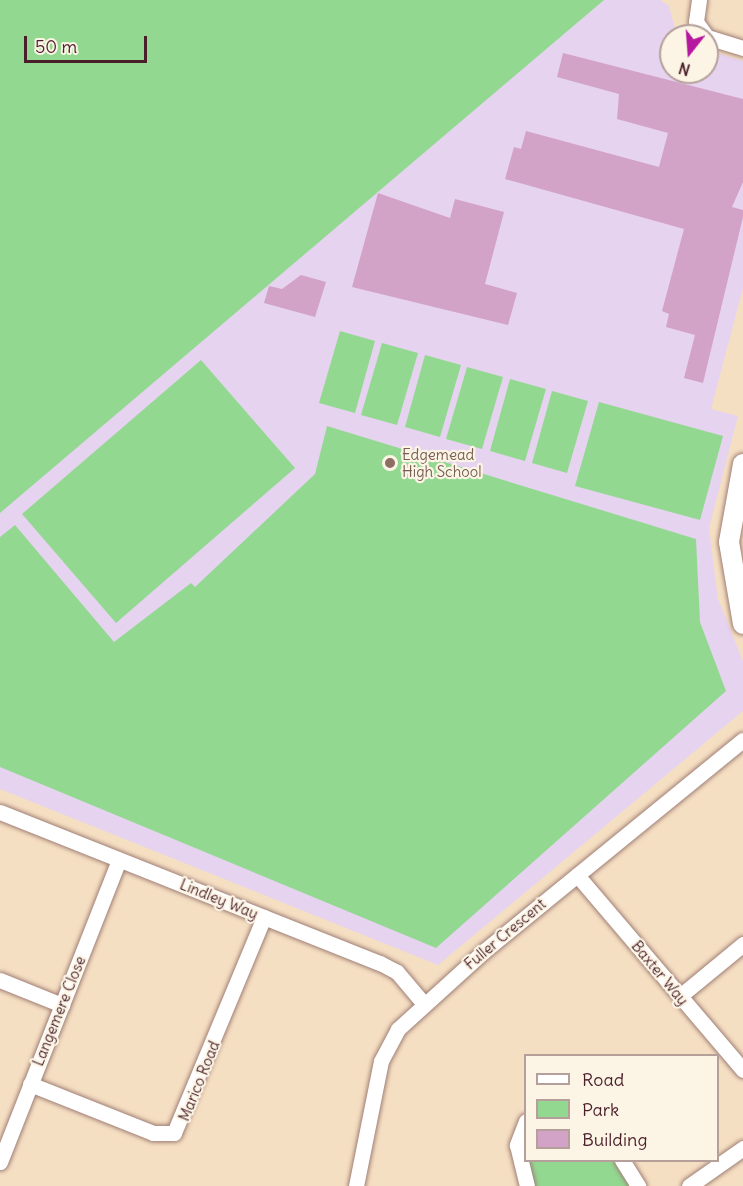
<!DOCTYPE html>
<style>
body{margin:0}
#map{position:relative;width:743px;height:1186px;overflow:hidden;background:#f5dfc2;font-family:Delius,sans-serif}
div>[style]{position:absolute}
.built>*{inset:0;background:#e6d3f0}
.green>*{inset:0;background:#93d891}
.building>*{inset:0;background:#d2a2c7}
.roads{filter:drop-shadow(0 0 2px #a07f76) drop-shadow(0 0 2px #a07f76)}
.minor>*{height:15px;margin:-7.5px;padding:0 7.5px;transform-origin:7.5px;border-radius:7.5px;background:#fff}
.tertiary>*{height:20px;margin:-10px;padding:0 10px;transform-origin:10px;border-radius:10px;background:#fff}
.dots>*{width:16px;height:16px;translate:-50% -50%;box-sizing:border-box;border:3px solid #fcf5e5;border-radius:50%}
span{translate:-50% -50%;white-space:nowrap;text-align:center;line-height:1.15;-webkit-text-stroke:4.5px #fcf5e5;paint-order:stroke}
.education-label{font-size:15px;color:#785e54}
.left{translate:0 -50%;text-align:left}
.street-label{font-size:15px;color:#4a1f2b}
.legend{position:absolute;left:524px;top:1054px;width:195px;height:108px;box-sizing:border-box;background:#fcf5e5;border:2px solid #b59f9b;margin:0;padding:8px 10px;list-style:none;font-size:18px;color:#4a1f2b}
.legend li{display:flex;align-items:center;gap:12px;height:30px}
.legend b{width:30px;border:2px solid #b59f9b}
.north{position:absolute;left:659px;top:24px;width:60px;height:60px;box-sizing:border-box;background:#fcf5e5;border:2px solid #b59f9b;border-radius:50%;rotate:197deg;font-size:16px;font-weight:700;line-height:24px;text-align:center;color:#4a1f2b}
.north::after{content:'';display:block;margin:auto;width:21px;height:27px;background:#b5179e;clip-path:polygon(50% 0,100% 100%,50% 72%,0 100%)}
.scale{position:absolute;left:24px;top:36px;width:123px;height:27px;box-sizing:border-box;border:3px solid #4a1f2b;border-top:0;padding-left:8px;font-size:18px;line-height:21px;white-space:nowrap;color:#4a1f2b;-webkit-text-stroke:4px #fcf5e5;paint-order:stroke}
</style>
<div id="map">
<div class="built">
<div style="clip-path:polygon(600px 0,660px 0,669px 6px,677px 36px,671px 36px,671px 72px,707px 72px,707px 50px,743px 61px,743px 288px,711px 409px,738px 416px,709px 528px,718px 599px,743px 661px,743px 711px,438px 965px,0 789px,0 509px)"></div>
</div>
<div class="green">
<div style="clip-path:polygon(0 0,604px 0,0 513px)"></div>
<div style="clip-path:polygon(340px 331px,375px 341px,355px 413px,319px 403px)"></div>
<div style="clip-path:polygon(382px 343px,418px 353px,397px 425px,361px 415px)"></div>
<div style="clip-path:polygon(425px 355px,461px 365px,440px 437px,405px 427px)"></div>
<div style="clip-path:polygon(201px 360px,295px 468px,116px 623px,22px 514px)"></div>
<div style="clip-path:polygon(467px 367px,503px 377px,482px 449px,446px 439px)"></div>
<div style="clip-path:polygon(510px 379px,546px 389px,525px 461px,490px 451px)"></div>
<div style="clip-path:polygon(552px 391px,588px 401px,567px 473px,532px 463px)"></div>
<div style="clip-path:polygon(599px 402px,723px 436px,700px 520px,575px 486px)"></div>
<div style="clip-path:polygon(327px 426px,696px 539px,700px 622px,726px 691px,436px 948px,0 767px,0 537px,15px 525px,114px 642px,191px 583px,195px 587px,315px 474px)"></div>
<div style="clip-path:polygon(527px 1161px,615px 1161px,630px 1186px,533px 1186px)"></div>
</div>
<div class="building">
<div style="clip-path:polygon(563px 53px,743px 99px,743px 182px,732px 207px,743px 210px,743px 217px,703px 383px,684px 378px,695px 335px,666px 327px,669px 314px,662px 311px,684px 229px,505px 179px,514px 147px,521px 149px,526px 131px,659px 167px,668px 133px,617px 119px,619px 94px,557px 77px)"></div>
<div style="clip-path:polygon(378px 193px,450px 218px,455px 199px,504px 212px,485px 284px,517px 293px,508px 325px,352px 287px)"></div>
<div style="clip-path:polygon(301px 275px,326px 282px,315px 317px,264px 303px,269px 286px,282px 289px)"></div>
</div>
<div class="roads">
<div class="minor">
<div style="left:699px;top:0;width:22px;rotate:98deg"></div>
<div style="left:696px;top:22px;width:17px;rotate:54deg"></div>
<div style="left:707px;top:37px;width:38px;rotate:17deg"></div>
<div style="left:0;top:812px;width:409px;rotate:21.7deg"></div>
<div style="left:380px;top:963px;width:19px;rotate:28deg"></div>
<div style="left:397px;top:972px;width:42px;rotate:49.8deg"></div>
<div style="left:577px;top:875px;width:256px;rotate:49.6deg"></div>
<div style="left:0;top:980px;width:67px;rotate:22deg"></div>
<div style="left:680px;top:996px;width:82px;rotate:-39.5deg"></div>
<div style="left:30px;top:1084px;width:132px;rotate:21.7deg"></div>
<div style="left:153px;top:1133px;width:21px"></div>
<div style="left:174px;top:1133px;width:234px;rotate:-67.4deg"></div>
<div style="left:526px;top:1121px;width:26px;rotate:111deg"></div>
<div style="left:517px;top:1145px;width:42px;rotate:76.3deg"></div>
<div style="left:622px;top:1160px;width:31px;rotate:58deg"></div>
<div style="left:0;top:1162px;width:325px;rotate:-68.5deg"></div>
<div style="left:356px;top:1186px;width:127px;rotate:-78.7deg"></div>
<div style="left:381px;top:1061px;width:36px;rotate:-62deg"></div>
<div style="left:398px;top:1029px;width:116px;rotate:-42.2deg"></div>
<div style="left:484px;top:951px;width:334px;rotate:-39.2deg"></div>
<div style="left:689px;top:1186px;width:66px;rotate:-35.1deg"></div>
</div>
<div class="tertiary">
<div style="left:743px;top:464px;width:79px;rotate:100.2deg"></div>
<div style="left:729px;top:542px;width:83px;rotate:80.3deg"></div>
</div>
</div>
<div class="dots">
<div style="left:390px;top:463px;background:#8d6e63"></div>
</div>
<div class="education-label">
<span class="left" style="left:402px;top:463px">Edgemead<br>High School</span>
</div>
<div class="street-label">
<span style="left:219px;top:899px;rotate:22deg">Lindley Way</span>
<span style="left:505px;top:934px;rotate:-40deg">Fuller Crescent</span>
<span style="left:660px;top:973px;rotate:50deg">Baxter Way</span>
<span style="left:59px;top:1011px;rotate:-68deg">Langemere Close</span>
<span style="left:199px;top:1081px;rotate:-68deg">Marico Road</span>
</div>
<ul class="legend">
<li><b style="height:8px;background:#fff"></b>Road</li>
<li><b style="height:16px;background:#93d891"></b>Park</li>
<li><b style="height:16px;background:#d2a2c7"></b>Building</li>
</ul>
<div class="north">N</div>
<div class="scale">50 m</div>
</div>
